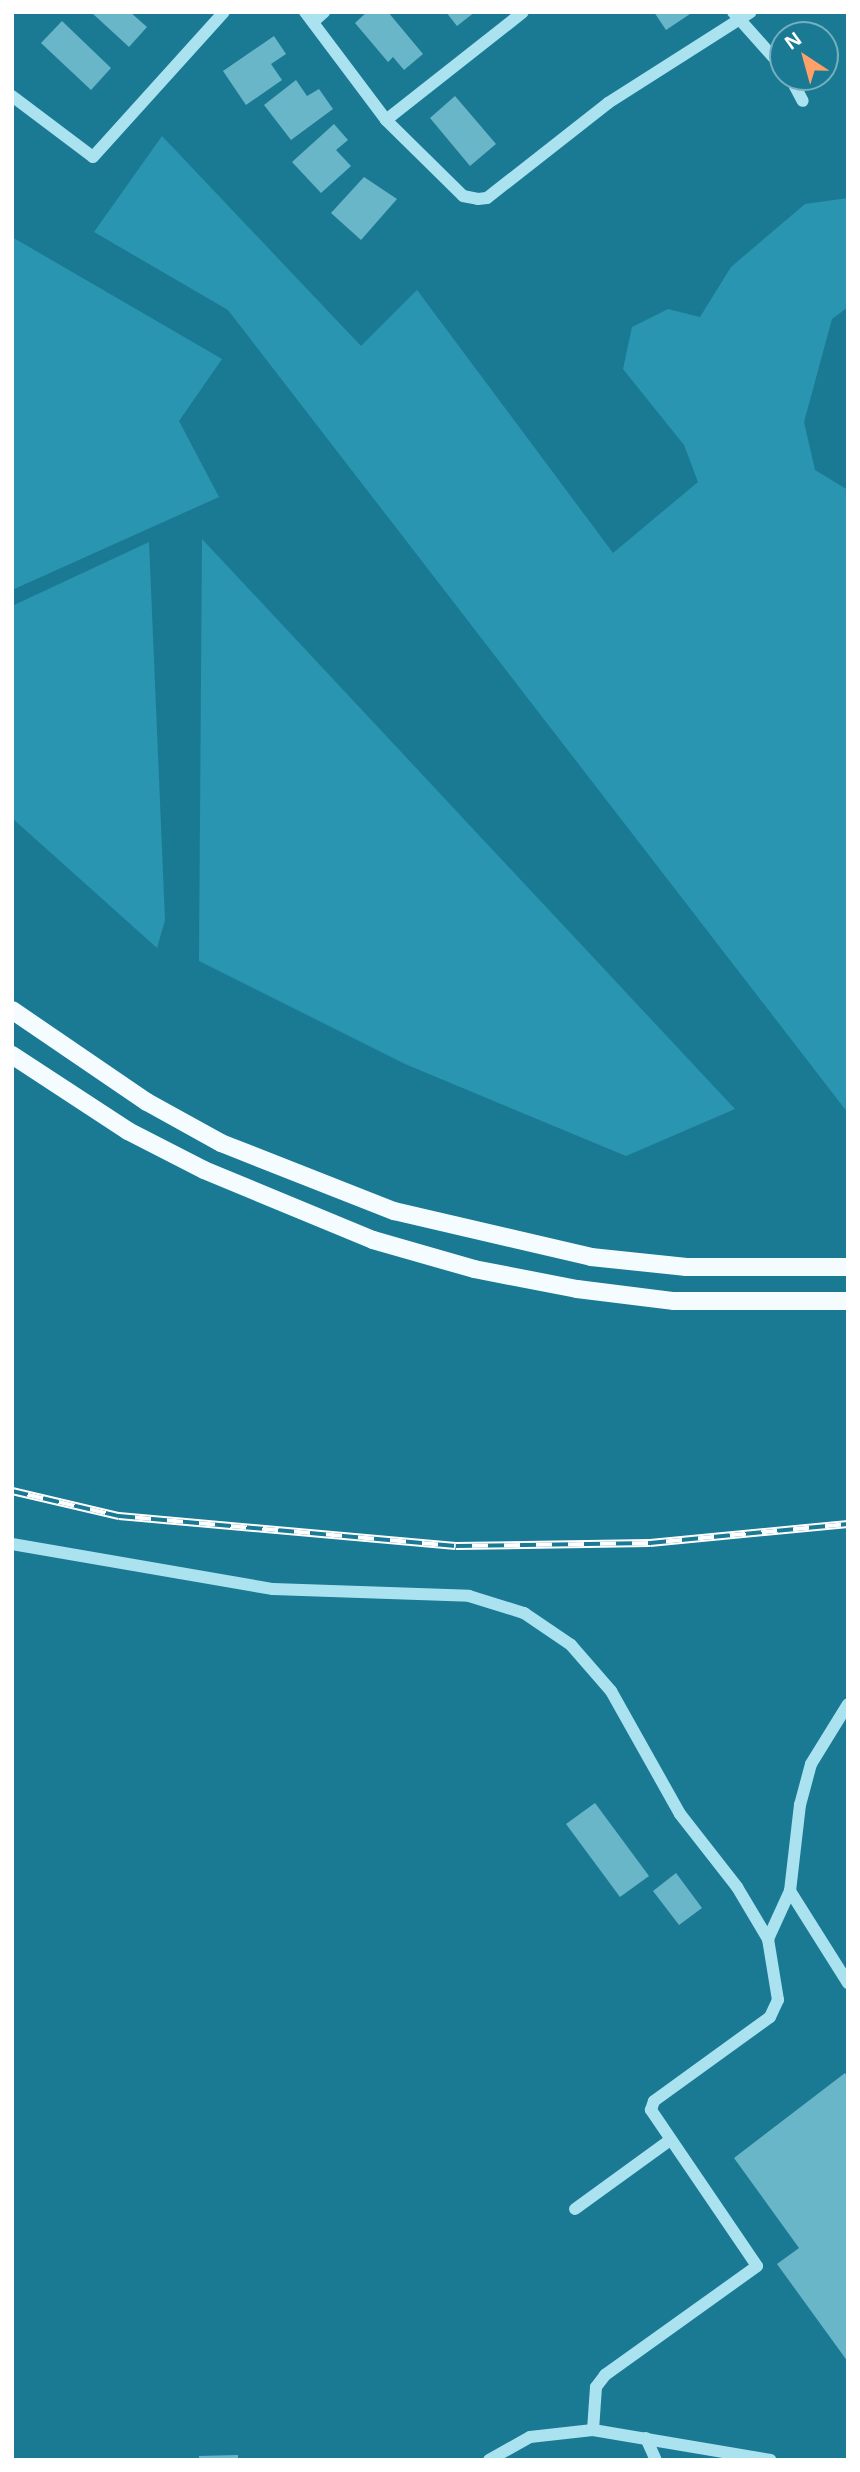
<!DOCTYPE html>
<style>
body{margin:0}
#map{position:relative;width:860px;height:2472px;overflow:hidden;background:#1a7a94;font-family:"Noto Sans",sans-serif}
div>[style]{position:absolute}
.green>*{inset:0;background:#2a95b0}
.building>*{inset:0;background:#69b6c9}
.minor>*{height:12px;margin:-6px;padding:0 6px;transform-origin:6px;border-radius:6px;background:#abe2f0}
.major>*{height:18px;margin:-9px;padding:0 9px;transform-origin:9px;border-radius:9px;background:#f4fcff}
.rail>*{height:8px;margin-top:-4px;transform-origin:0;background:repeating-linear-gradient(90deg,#1a7a94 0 16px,#fff 0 32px);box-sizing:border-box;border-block:2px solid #fff}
span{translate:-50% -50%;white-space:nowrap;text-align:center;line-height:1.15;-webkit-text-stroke:7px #1a7a94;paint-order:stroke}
.frame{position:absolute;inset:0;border:14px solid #fff;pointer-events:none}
.north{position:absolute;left:769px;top:21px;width:70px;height:70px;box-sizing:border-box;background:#1a7a94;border:2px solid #76afbf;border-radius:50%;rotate:324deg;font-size:19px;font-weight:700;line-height:28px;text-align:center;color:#fff}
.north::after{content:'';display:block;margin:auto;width:24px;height:32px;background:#ffa06a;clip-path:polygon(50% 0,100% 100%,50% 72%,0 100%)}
</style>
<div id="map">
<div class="green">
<div style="clip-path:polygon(162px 136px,361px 346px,417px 290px,613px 553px,698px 482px,684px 445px,623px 369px,632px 327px,668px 309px,700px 317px,731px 267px,805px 204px,848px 198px,848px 307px,832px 319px,804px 422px,815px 470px,848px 490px,848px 1113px,228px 310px,94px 232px)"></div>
<div style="clip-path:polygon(12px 237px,222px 359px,179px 421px,219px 497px,12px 590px)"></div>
<div style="clip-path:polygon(202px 539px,735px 1109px,626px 1156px,405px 1064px,199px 961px)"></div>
<div style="clip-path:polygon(149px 542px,165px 920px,157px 948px,12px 818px,12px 606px)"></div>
</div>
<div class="building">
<div style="clip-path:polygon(91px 12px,130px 12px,147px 27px,129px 47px)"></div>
<div style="clip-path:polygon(367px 12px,388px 12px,423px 54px,404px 70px,393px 57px,388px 62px,355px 23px)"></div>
<div style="clip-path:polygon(446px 12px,475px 12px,457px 26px)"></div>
<div style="clip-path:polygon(654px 12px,693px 12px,666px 30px)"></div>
<div style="clip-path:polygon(62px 21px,111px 68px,91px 90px,41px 43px)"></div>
<div style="clip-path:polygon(274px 36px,286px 54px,271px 64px,282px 80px,246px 105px,223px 71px)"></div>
<div style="clip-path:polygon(296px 80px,307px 96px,319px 89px,333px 109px,291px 140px,264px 105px)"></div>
<div style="clip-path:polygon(455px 96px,496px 144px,470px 166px,430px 118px)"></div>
<div style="clip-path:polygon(334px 124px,348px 140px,336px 150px,351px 166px,321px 193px,292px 162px)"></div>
<div style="clip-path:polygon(364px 177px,397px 199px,361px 240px,331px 213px)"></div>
<div style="clip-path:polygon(595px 1803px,649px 1876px,620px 1897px,566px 1824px)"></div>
<div style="clip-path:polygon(676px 1873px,702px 1908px,679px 1925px,653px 1891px)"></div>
<div style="clip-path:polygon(845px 2073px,848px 2077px,848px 2362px,777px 2264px,799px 2248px,734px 2158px)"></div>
<div style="clip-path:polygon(238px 2455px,238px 2460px,199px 2460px,199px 2456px)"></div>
</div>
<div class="minor">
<div style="left:305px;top:12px;width:135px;rotate:53.1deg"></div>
<div style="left:386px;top:120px;width:108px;rotate:44.6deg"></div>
<div style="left:463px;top:196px;width:15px;rotate:11deg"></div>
<div style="left:478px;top:199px;width:9px;rotate:-6deg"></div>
<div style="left:487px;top:198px;width:154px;rotate:-38.1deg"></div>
<div style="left:608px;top:103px;width:169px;rotate:-32.5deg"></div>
<div style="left:733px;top:12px;width:75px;rotate:48.2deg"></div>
<div style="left:313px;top:22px;width:15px;rotate:-42deg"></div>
<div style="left:790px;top:77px;width:27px;rotate:62deg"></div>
<div style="left:12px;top:96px;width:101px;rotate:37deg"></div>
<div style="left:93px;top:157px;width:195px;rotate:-47.9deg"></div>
<div style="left:386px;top:120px;width:174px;rotate:-38.2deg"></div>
<div style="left:12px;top:1544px;width:265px;rotate:9.8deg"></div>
<div style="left:273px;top:1589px;width:196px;rotate:2deg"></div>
<div style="left:469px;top:1596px;width:58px;rotate:17.2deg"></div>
<div style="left:524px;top:1613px;width:57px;rotate:34.2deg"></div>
<div style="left:571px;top:1645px;width:61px;rotate:49deg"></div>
<div style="left:611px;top:1691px;width:141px;rotate:60.7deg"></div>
<div style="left:680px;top:1814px;width:93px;rotate:52deg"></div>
<div style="left:737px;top:1887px;width:61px;rotate:59.2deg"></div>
<div style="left:790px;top:1891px;width:109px;rotate:57.8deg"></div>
<div style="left:575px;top:2209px;width:116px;rotate:-35.9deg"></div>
<div style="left:593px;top:2430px;width:43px;rotate:-86deg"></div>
<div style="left:596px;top:2387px;width:15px;rotate:-53deg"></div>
<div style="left:605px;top:2375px;width:187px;rotate:-35.6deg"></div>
<div style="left:757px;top:2266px;width:189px;rotate:-124.2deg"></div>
<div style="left:651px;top:2110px;width:9px;rotate:-72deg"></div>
<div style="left:654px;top:2101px;width:143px;rotate:-35.9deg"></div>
<div style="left:770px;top:2017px;width:19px;rotate:-65deg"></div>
<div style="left:778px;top:2000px;width:62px;rotate:-99.3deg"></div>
<div style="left:768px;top:1939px;width:53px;rotate:-65.4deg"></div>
<div style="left:790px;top:1891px;width:87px;rotate:-83.4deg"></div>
<div style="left:800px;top:1805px;width:42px;rotate:-75deg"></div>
<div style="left:811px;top:1764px;width:70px;rotate:-58.3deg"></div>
<div style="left:646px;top:2438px;width:24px;rotate:66deg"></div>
<div style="left:489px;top:2460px;width:47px;rotate:-29.3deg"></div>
<div style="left:530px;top:2437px;width:63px;rotate:-6.3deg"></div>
<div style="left:593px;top:2430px;width:180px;rotate:9.6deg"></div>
</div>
<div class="major">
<div style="left:12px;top:1010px;width:163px;rotate:34.3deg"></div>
<div style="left:147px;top:1102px;width:85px;rotate:29deg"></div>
<div style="left:221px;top:1143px;width:186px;rotate:21.5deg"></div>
<div style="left:394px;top:1211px;width:202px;rotate:13.1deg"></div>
<div style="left:591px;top:1257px;width:96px;rotate:6deg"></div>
<div style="left:686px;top:1267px;width:162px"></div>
<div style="left:12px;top:1055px;width:139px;rotate:33.2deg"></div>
<div style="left:128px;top:1131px;width:85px;rotate:27.2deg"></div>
<div style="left:204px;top:1170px;width:183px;rotate:22.5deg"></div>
<div style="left:373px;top:1240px;width:105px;rotate:16deg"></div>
<div style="left:474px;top:1269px;width:105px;rotate:11deg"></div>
<div style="left:577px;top:1289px;width:98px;rotate:7.1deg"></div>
<div style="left:674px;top:1301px;width:174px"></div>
</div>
<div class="rail">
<div style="left:12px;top:1491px;width:110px;rotate:13.2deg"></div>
<div style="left:119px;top:1516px;width:338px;rotate:5.1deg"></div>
<div style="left:456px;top:1546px;width:194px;rotate:-0.9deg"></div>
<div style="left:650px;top:1543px;width:199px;rotate:-5.5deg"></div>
</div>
<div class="frame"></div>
<div class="north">N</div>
</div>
